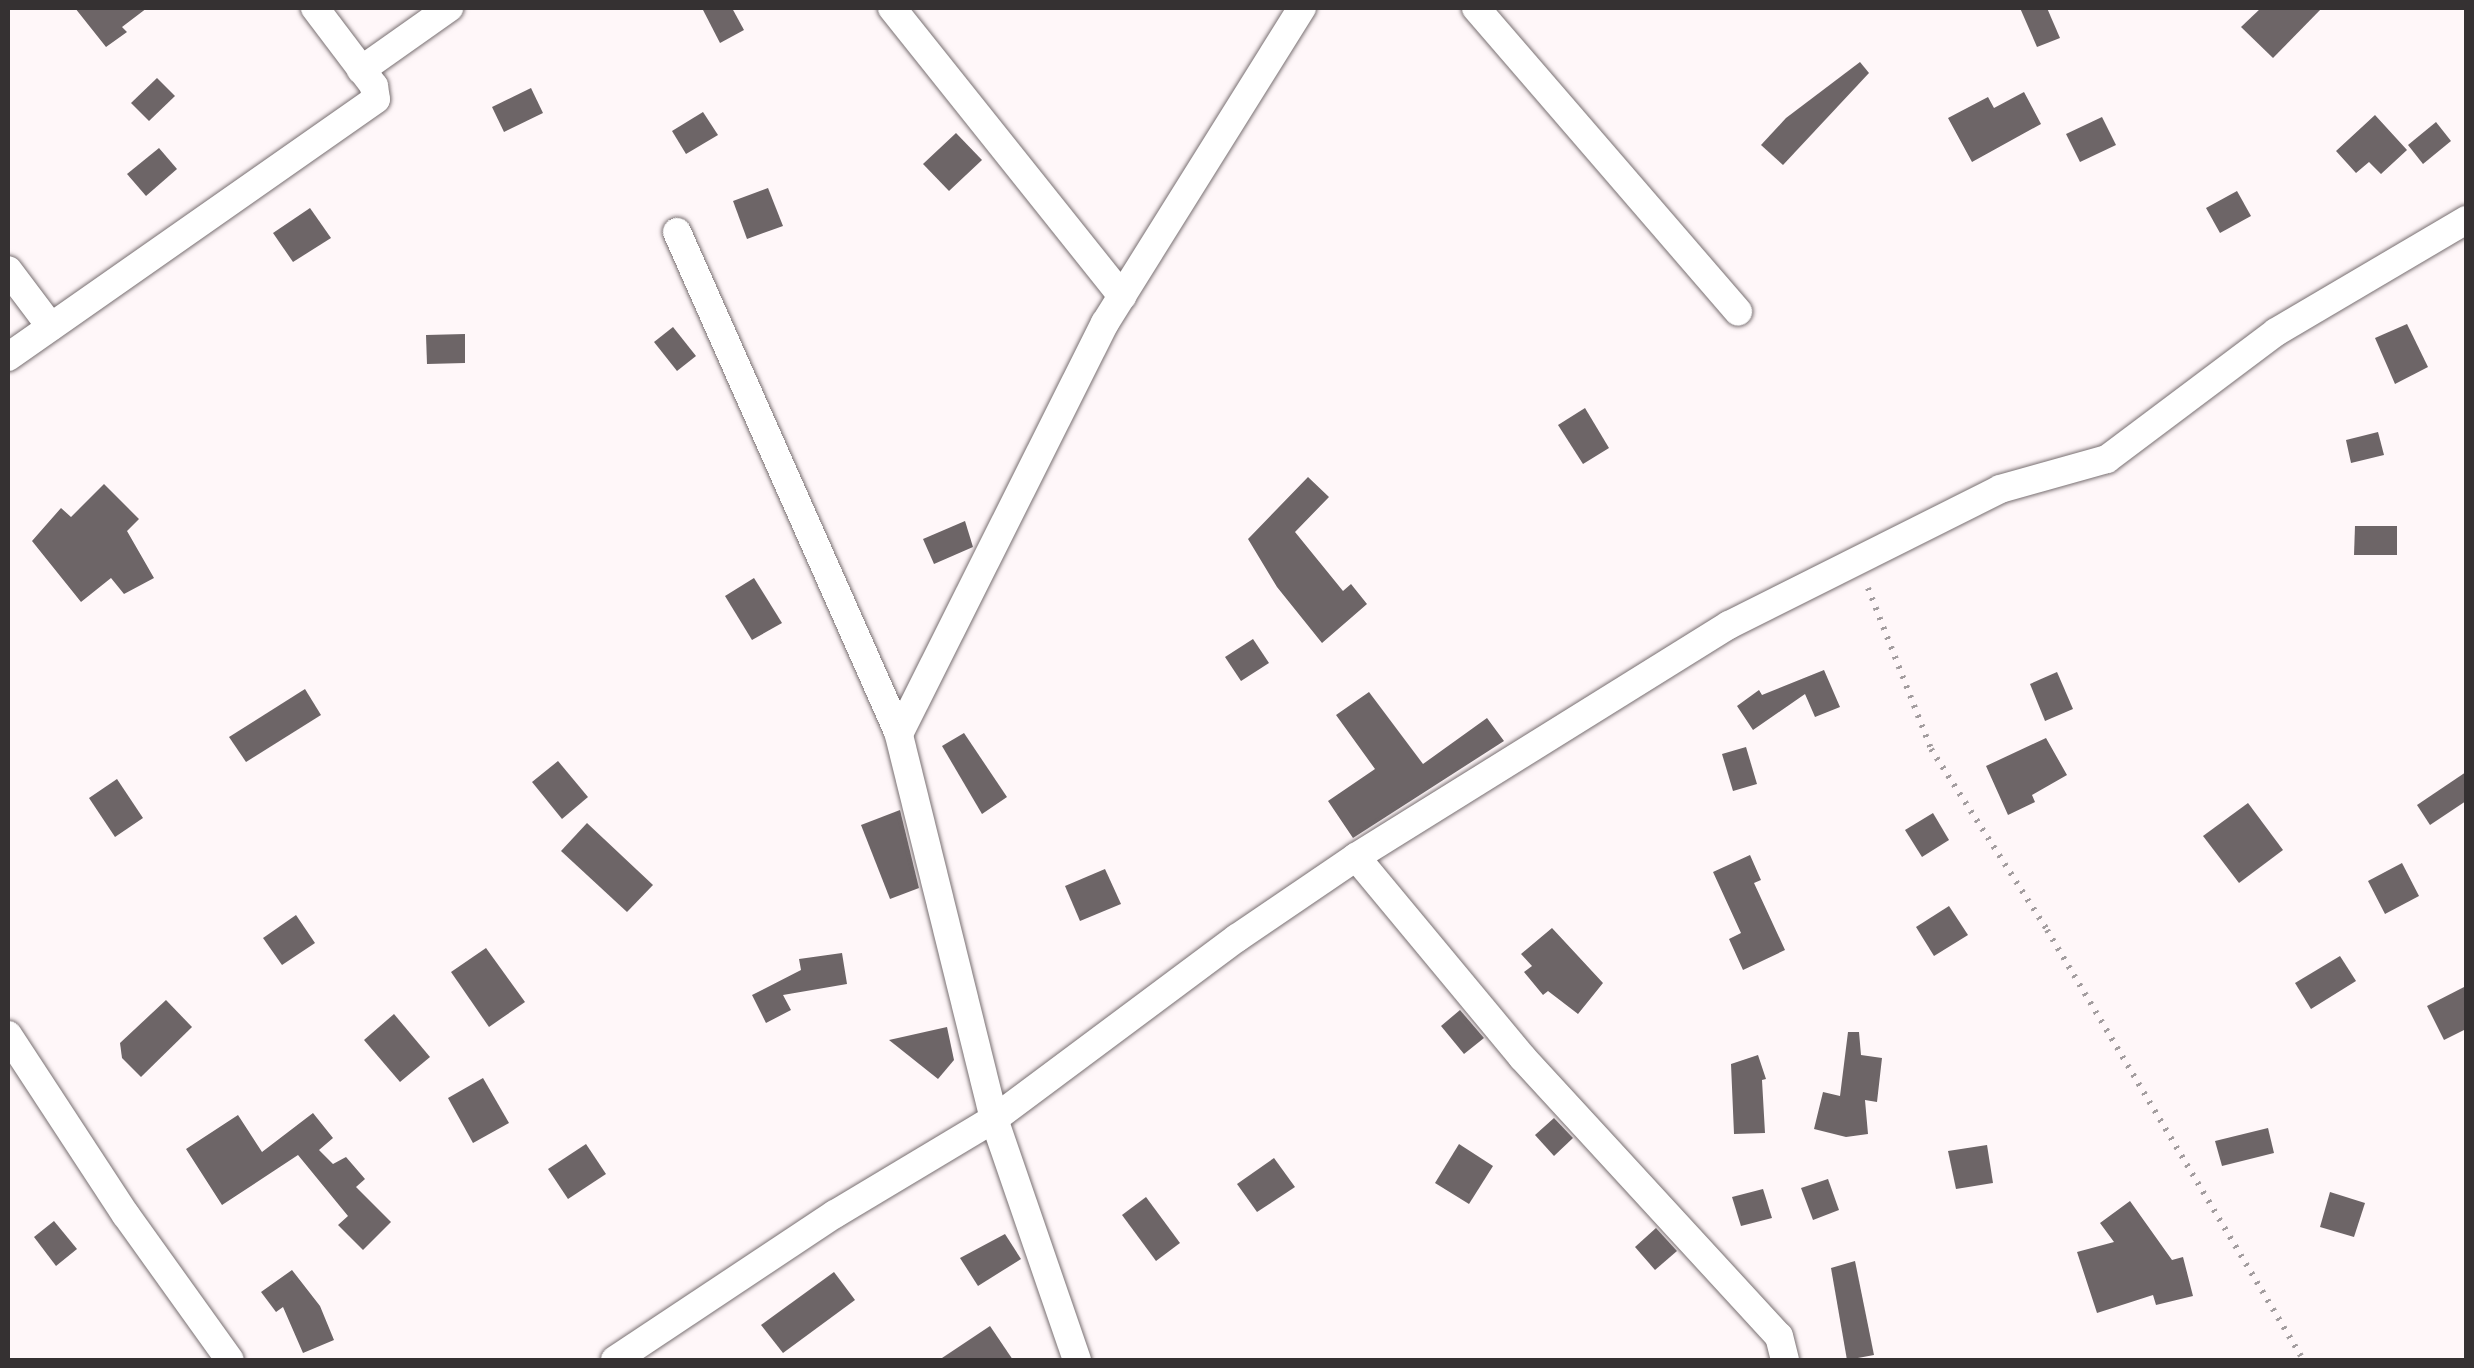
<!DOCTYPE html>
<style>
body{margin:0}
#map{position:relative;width:2474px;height:1368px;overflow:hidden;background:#fff7f9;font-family:Quicksand,sans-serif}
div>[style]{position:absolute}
.building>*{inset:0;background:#6d6567}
.path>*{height:6px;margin-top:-3px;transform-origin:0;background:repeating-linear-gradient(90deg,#a39d9f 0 2.5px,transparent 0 10.5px)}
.roads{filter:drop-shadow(0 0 2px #786f71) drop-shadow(0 0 2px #786f71)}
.minor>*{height:28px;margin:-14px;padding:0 14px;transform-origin:14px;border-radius:14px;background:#fff}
span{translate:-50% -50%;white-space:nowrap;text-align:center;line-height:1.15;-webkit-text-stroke:10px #fff;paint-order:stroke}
.frame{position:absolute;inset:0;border:10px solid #353132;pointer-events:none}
</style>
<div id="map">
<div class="building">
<div style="clip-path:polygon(75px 8px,147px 8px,122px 27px,127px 32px,106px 47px)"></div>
<div style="clip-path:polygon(702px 8px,732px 8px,744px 30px,720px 43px)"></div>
<div style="clip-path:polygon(2020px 8px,2047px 8px,2060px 38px,2037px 47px)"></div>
<div style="clip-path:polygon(2261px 8px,2322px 8px,2273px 58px,2241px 27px)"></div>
<div style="clip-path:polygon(1860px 62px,1869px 73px,1783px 165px,1761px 145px,1786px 118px)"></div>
<div style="clip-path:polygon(157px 78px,175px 96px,149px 121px,131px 103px)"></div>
<div style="clip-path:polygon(531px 88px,543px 113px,504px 132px,492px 107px)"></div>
<div style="clip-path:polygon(2024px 92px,2041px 124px,1972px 162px,1948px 118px,1988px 97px,1994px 108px)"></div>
<div style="clip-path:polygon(703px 112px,718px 135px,686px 154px,672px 131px)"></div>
<div style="clip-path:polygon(2375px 115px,2407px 150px,2381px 174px,2369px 162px,2356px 173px,2336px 151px)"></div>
<div style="clip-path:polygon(2102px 117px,2116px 145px,2080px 162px,2066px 134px)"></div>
<div style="clip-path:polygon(2436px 122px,2451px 141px,2423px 164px,2408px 145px)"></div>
<div style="clip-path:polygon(956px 133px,982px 160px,949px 191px,923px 164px)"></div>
<div style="clip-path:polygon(159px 148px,177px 169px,146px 196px,127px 174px)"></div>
<div style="clip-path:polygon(768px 188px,783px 226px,747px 239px,733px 201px)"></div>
<div style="clip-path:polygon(2237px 191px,2251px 216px,2220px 233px,2206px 208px)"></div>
<div style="clip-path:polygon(310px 208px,331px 238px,293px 262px,273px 233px)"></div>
<div style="clip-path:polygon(2407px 324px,2428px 367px,2395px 384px,2375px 338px)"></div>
<div style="clip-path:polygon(673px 327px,696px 356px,677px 371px,654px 342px)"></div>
<div style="clip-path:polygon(465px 334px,465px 363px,427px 364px,426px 335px)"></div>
<div style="clip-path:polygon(1585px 408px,1609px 448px,1583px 464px,1558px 425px)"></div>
<div style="clip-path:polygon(2378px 432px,2384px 455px,2351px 463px,2346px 440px)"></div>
<div style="clip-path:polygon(1308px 477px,1329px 497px,1295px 532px,1343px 591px,1351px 584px,1367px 604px,1322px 643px,1277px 587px,1248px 539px)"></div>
<div style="clip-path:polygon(104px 484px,139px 519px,127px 531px,154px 578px,124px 594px,111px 578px,81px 602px,32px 541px,61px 508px,71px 517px)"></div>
<div style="clip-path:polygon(965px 521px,973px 547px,934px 564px,923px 539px)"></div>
<div style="clip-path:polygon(2355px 526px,2397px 526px,2397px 555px,2354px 555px)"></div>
<div style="clip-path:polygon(754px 578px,782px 623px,752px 640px,725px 596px)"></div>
<div style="clip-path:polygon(1253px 639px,1269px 663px,1241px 681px,1225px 657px)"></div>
<div style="clip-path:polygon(1824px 670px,1840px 707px,1815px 717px,1805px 694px,1753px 730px,1737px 706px,1759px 690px,1762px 695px)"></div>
<div style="clip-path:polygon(2057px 672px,2073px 709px,2045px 721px,2030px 684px)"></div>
<div style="clip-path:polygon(305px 689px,321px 715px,246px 762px,229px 737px)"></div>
<div style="clip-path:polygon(1369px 692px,1423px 764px,1487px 718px,1504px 741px,1353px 838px,1328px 801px,1375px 769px,1336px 715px)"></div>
<div style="clip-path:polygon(964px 733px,1007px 797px,982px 814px,942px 746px)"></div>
<div style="clip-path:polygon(2046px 738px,2067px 775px,2032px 795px,2035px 802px,2008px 815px,1986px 766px)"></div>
<div style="clip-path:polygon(1746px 747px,1757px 784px,1733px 791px,1722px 754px)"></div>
<div style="clip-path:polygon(558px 761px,588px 797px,562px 819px,532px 782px)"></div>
<div style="clip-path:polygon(2466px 772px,2466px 801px,2430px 825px,2417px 805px)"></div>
<div style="clip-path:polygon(117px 779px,143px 818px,115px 837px,89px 798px)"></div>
<div style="clip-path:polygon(2248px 803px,2283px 850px,2239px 883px,2203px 836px)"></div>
<div style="clip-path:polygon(900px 810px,919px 888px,890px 899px,861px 825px)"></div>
<div style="clip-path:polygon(1933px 813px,1949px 840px,1922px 857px,1905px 830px)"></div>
<div style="clip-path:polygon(587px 823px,653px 885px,627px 912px,561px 851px)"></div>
<div style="clip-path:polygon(1750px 855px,1761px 880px,1754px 883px,1785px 950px,1743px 970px,1729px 939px,1741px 933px,1713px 872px)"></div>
<div style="clip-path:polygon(2402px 863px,2419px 896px,2385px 914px,2368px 881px)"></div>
<div style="clip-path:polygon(1105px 869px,1121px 904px,1080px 921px,1065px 886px)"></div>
<div style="clip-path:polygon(1949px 906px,1968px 935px,1934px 956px,1916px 927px)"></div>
<div style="clip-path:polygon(296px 915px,315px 943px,282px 965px,263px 938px)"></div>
<div style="clip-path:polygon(1552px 928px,1603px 983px,1578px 1014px,1548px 991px,1543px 995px,1524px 972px,1532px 966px,1521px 954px)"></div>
<div style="clip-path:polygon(486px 948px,525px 1002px,489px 1027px,451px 972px)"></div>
<div style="clip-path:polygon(842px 953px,847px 984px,783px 995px,791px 1010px,766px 1023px,752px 995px,801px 970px,799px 959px)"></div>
<div style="clip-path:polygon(2340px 956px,2356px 981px,2311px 1009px,2295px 983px)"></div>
<div style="clip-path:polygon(2466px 986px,2466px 1029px,2444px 1040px,2427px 1006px)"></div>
<div style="clip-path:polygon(166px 1000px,192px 1027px,141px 1077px,122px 1058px,120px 1043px)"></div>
<div style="clip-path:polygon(1460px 1010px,1484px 1038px,1464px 1054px,1441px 1026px)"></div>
<div style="clip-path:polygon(394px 1014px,430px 1057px,400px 1082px,364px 1040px)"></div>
<div style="clip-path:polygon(947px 1027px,954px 1060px,938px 1079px,889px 1040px)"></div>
<div style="clip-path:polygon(1848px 1032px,1859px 1032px,1861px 1055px,1882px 1058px,1877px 1102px,1865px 1100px,1868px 1134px,1846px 1137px,1814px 1129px,1823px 1092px,1840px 1096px)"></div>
<div style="clip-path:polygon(1758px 1055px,1766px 1079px,1762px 1080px,1765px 1133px,1734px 1134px,1731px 1064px)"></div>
<div style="clip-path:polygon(483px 1078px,509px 1123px,473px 1143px,448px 1098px)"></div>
<div style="clip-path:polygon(313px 1113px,333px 1138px,319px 1150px,333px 1164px,346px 1157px,365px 1179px,356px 1187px,391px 1222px,363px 1250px,338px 1225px,348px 1216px,298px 1155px,222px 1205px,186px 1149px,238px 1115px,262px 1152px)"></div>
<div style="clip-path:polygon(1554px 1118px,1573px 1138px,1554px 1156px,1535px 1135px)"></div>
<div style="clip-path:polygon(2268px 1128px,2274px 1153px,2222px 1166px,2215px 1141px)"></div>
<div style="clip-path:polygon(586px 1144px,606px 1174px,568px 1199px,548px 1169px)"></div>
<div style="clip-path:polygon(1459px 1144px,1493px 1166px,1469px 1204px,1435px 1183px)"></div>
<div style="clip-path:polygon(1987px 1145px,1993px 1183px,1956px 1189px,1948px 1151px)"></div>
<div style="clip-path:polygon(1274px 1158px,1295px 1187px,1257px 1212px,1237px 1184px)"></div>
<div style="clip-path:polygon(1828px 1179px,1839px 1210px,1813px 1220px,1801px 1188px)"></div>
<div style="clip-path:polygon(1763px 1189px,1772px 1218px,1741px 1226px,1732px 1197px)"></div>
<div style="clip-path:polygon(2330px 1192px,2365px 1203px,2354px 1237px,2320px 1227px)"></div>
<div style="clip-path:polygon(1146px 1197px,1180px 1243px,1156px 1261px,1122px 1215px)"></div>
<div style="clip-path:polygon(2130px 1201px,2172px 1260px,2183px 1257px,2193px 1296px,2156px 1305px,2153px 1295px,2097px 1313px,2077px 1252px,2114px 1242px,2100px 1223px)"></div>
<div style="clip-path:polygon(54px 1221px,77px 1249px,56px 1266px,34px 1237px)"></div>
<div style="clip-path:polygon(1656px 1228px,1677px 1251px,1655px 1270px,1635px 1247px)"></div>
<div style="clip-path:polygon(1005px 1234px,1021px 1259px,978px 1286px,960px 1258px)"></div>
<div style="clip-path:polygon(1855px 1261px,1874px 1355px,1847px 1360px,1831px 1268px)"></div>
<div style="clip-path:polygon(292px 1270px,320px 1306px,334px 1340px,303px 1353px,283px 1307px,276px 1312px,261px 1292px)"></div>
<div style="clip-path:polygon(834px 1272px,855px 1300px,783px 1353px,761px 1325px)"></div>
<div style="clip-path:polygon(990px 1326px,1013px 1360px,939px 1360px)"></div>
</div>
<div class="path">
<div style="left:1868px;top:588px;width:173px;rotate:68.6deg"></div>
<div style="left:1931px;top:749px;width:215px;rotate:57.3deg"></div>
<div style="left:2047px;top:930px;width:496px;rotate:59.2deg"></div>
</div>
<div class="roads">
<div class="minor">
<div style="left:892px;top:8px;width:369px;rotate:51.4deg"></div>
<div style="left:1476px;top:8px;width:401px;rotate:49.2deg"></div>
<div style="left:361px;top:70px;width:108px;rotate:-35.2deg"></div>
<div style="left:677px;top:232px;width:549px;rotate:66.14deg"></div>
<div style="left:8px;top:270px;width:71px;rotate:53deg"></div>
<div style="left:8px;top:357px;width:449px;rotate:-35deg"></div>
<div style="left:376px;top:99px;width:13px;rotate:-99deg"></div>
<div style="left:374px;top:86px;width:98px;rotate:-127.1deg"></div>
<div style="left:1356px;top:857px;width:260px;rotate:50.3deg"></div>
<div style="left:1522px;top:1057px;width:379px;rotate:47.4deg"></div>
<div style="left:1779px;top:1336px;width:25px;rotate:76deg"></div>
<div style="left:8px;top:1035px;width:215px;rotate:56.8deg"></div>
<div style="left:126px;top:1215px;width:178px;rotate:54.4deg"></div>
<div style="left:615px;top:1360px;width:264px;rotate:-33.6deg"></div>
<div style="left:835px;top:1214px;width:185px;rotate:-30.9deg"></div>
<div style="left:994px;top:1119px;width:303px;rotate:-36.7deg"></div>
<div style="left:1237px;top:938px;width:144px;rotate:-34.2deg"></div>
<div style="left:1356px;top:857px;width:439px;rotate:-31.9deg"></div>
<div style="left:1729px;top:625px;width:303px;rotate:-26.6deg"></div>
<div style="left:2000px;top:489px;width:111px;rotate:-15.7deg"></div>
<div style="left:2107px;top:459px;width:211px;rotate:-36.9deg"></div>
<div style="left:2276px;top:332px;width:221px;rotate:-30.5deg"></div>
<div style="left:1077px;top:1360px;width:255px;rotate:-109deg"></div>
<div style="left:994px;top:1119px;width:397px;rotate:-103.9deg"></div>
<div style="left:899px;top:734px;width:460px;rotate:-63.4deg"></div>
<div style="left:1105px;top:323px;width:372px;rotate:-58deg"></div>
</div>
</div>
<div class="frame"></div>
</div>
